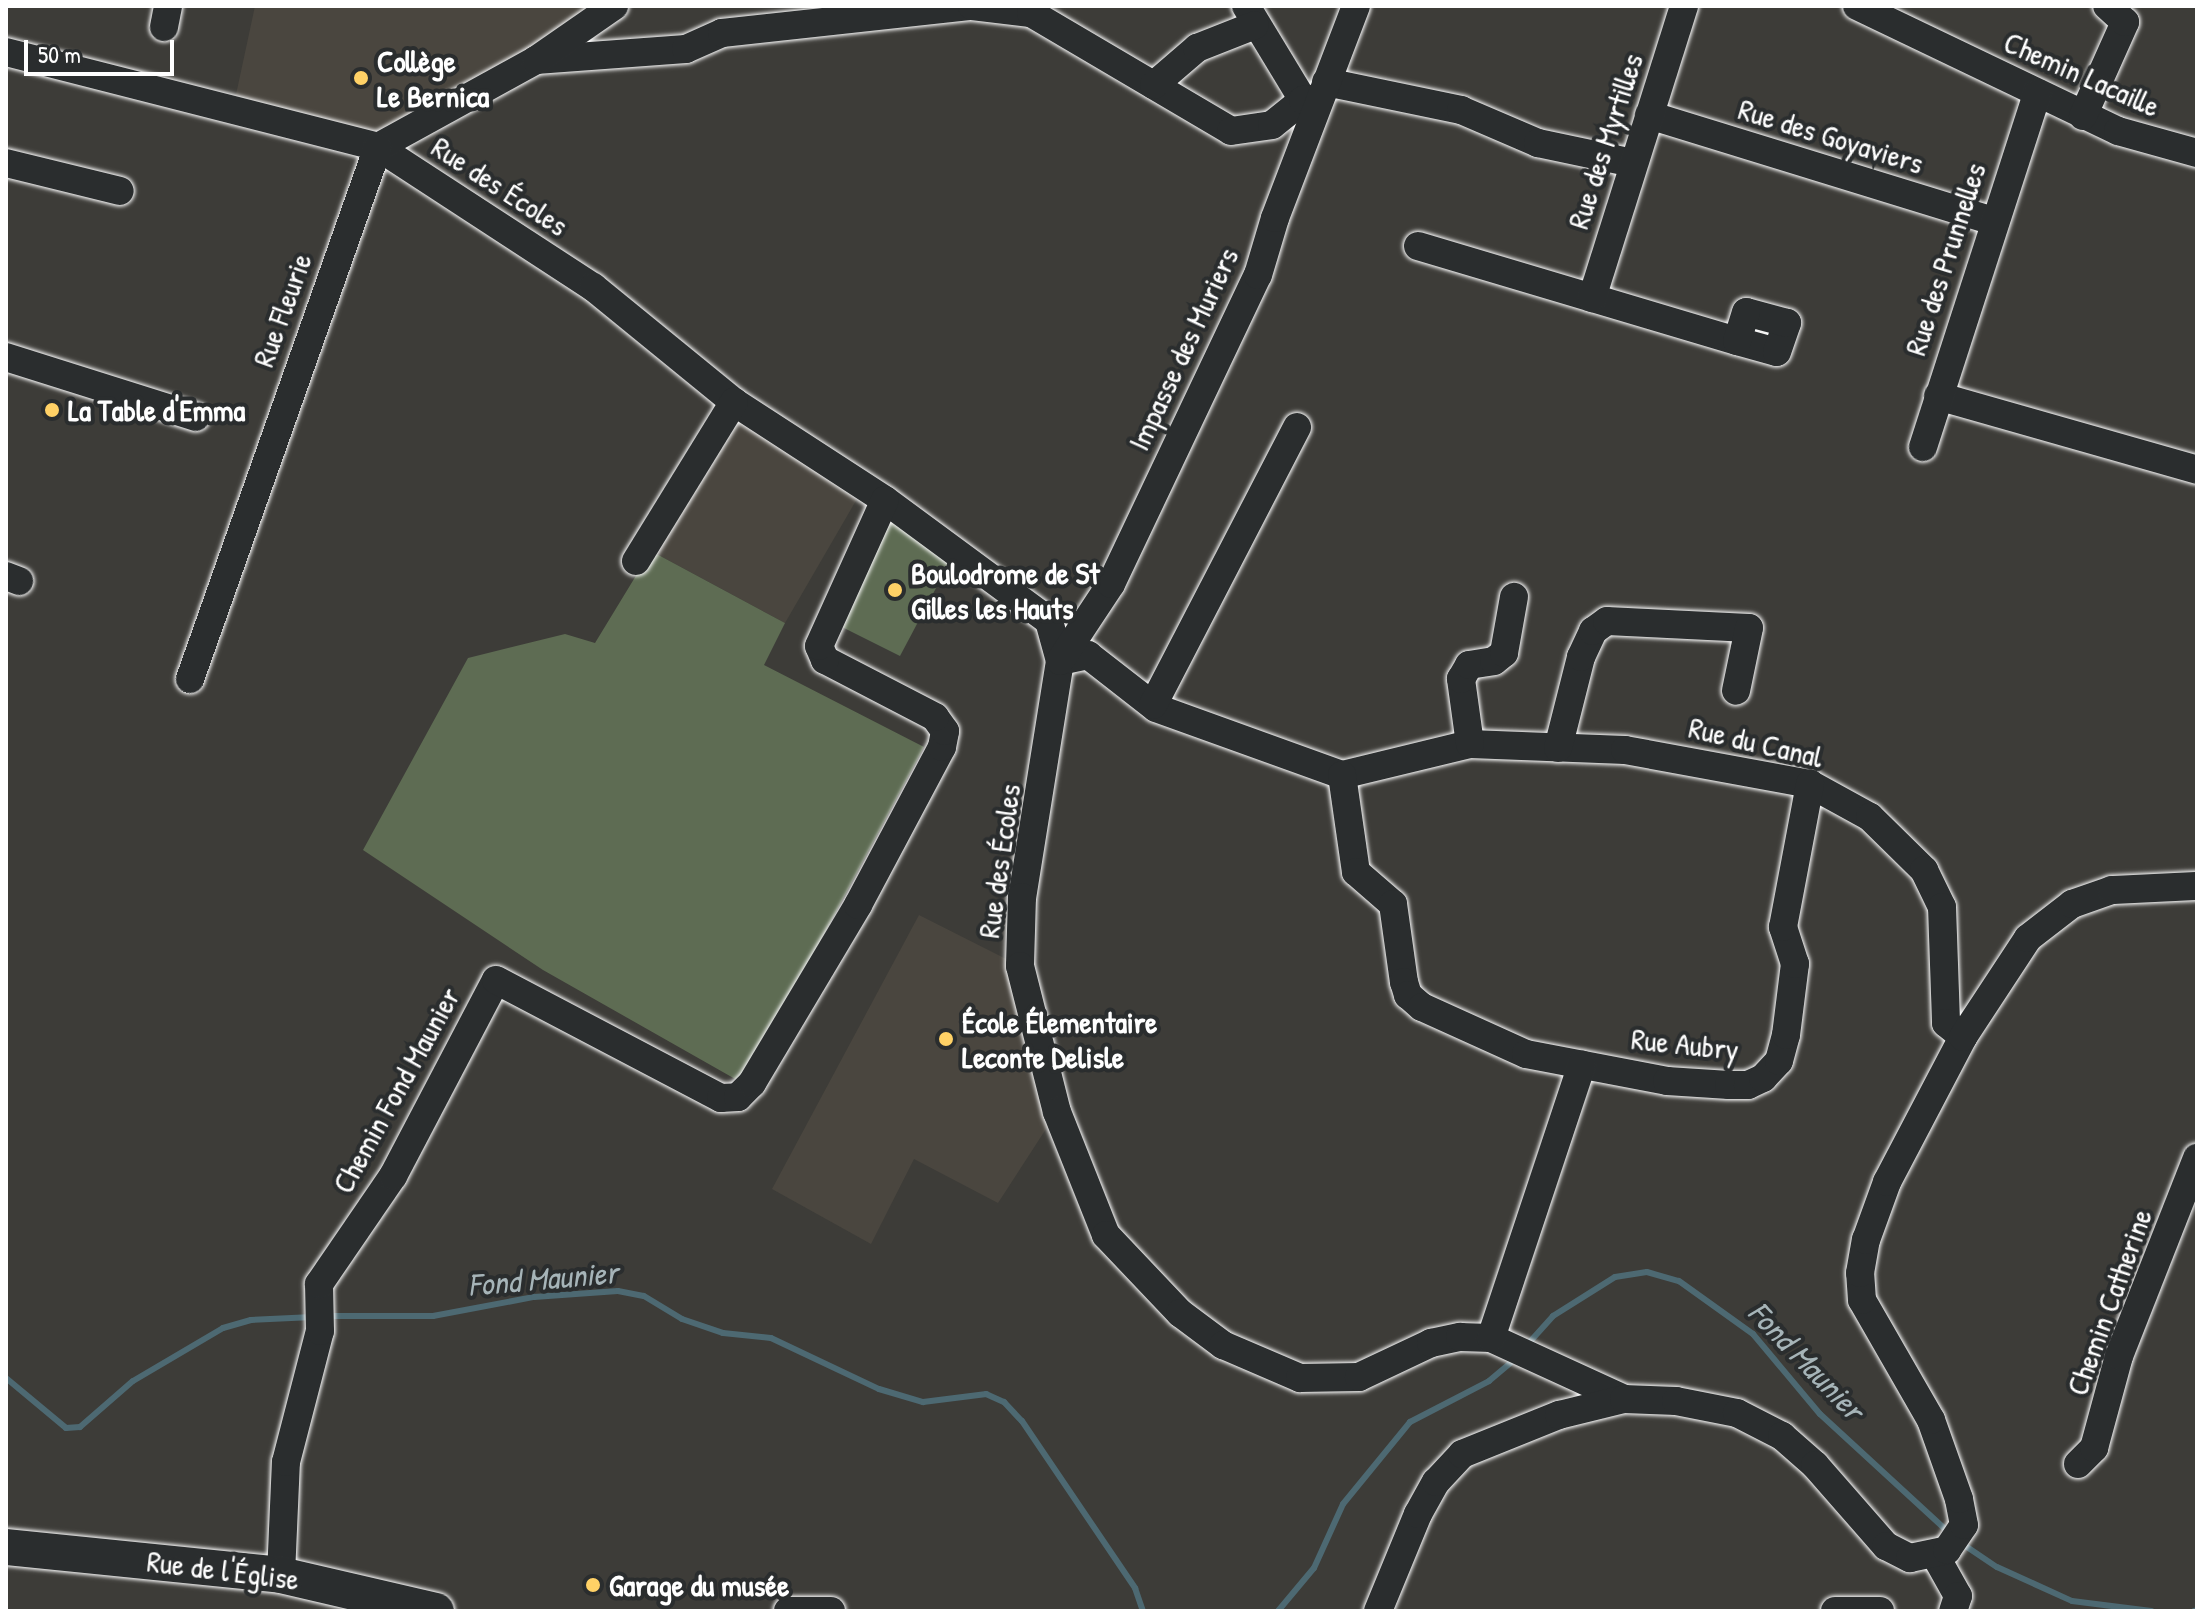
<!DOCTYPE html>
<meta charset="utf-8">
<style>
body{margin:0}
#map{position:relative;width:2203px;height:1617px;overflow:hidden;background:#3d3c38;font-family:"Patrick Hand",sans-serif}
div>[style]{position:absolute}
.built>*{inset:0;background:#4a463f}
.green>*{inset:0;background:#5e6c53}
.stream>*{height:6px;margin:-3px;padding:0 3px;transform-origin:3px;border-radius:3px;background:#4d6972}
.roads{filter:drop-shadow(0 0 2px #fff) drop-shadow(0 0 2px #fff)}
.minor>*{height:28px;margin:-14px;padding:0 14px;transform-origin:14px;border-radius:14px;background:#2a2d2e}
.major>*{height:36px;margin:-18px;padding:0 18px;transform-origin:18px;border-radius:18px;background:#2a2d2e}
.dots>*{width:22px;height:22px;translate:-50% -50%;box-sizing:border-box;border:4px solid #2a2d2e;border-radius:50%}
span{translate:-50% -50%;white-space:nowrap;text-align:center;line-height:1.15;-webkit-text-stroke:8px #2a2d2e;paint-order:stroke}
.poi-label{font-size:30px;color:#fff;font-weight:700}
.left{translate:0 -50%;text-align:left}
.street-label{font-size:30px;color:#fff}
.water-label{font-size:32px;color:#a6b4b8;font-style:italic}
.frame{position:absolute;inset:0;border:8px solid #fff;pointer-events:none}
.scale{position:absolute;left:24px;top:40px;width:150px;height:36px;box-sizing:border-box;border:4px solid #fff;border-top:0;padding-left:10px;font-size:24px;line-height:28px;white-space:nowrap;color:#fff;-webkit-text-stroke:6px #2a2d2e;paint-order:stroke}
</style>
<div id="map">
<div class="built">
<div style="clip-path:polygon(255px 6px,605px 6px,372px 141px,234px 104px)"></div>
<div style="clip-path:polygon(734px 414px,861px 492px,785px 623px,651px 551px)"></div>
<div style="clip-path:polygon(919px 915px,1020px 966px,1057px 1112px,998px 1203px,914px 1159px,871px 1244px,772px 1189px)"></div>
</div>
<div class="green">
<div style="clip-path:polygon(893px 518px,953px 556px,900px 656px,838px 625px)"></div>
<div style="clip-path:polygon(651px 551px,785px 623px,764px 665px,924px 747px,744px 1084px,543px 970px,363px 850px,468px 658px,565px 634px,595px 643px)"></div>
</div>
<div class="stream">
<div style="left:328px;top:1316px;width:105px"></div>
<div style="left:433px;top:1316px;width:103px;rotate:-10.7deg"></div>
<div style="left:534px;top:1297px;width:84px;rotate:-4.1deg"></div>
<div style="left:618px;top:1291px;width:26px;rotate:11deg"></div>
<div style="left:644px;top:1296px;width:44px;rotate:31.2deg"></div>
<div style="left:682px;top:1319px;width:43px;rotate:18.9deg"></div>
<div style="left:723px;top:1333px;width:48px;rotate:5.9deg"></div>
<div style="left:771px;top:1338px;width:119px;rotate:25.3deg"></div>
<div style="left:879px;top:1389px;width:46px;rotate:16.5deg"></div>
<div style="left:923px;top:1402px;width:64px;rotate:-7.2deg"></div>
<div style="left:986px;top:1394px;width:20px;rotate:24deg"></div>
<div style="left:1004px;top:1402px;width:26px;rotate:47deg"></div>
<div style="left:1022px;top:1421px;width:202px;rotate:55.9deg"></div>
<div style="left:1135px;top:1588px;width:24px;rotate:71deg"></div>
<div style="left:1527px;top:1345px;width:39px;rotate:-48deg"></div>
<div style="left:1553px;top:1316px;width:73px;rotate:-32.2deg"></div>
<div style="left:1615px;top:1277px;width:32px;rotate:-9deg"></div>
<div style="left:1647px;top:1272px;width:33px;rotate:16deg"></div>
<div style="left:1679px;top:1281px;width:91px;rotate:35.6deg"></div>
<div style="left:1753px;top:1334px;width:104px;rotate:50.1deg"></div>
<div style="left:1820px;top:1414px;width:171px;rotate:42.6deg"></div>
<div style="left:6px;top:1378px;width:78px;rotate:39.8deg"></div>
<div style="left:66px;top:1428px;width:14px;rotate:-4deg"></div>
<div style="left:80px;top:1427px;width:70px;rotate:-41deg"></div>
<div style="left:133px;top:1381px;width:104px;rotate:-30.5deg"></div>
<div style="left:223px;top:1328px;width:29px;rotate:-16deg"></div>
<div style="left:251px;top:1320px;width:62px;rotate:-2.8deg"></div>
<div style="left:1967px;top:1547px;width:36px;rotate:34deg"></div>
<div style="left:1997px;top:1567px;width:82px;rotate:24.4deg"></div>
<div style="left:2072px;top:1601px;width:80px;rotate:7.2deg"></div>
<div style="left:1278px;top:1611px;width:56px;rotate:-50.1deg"></div>
<div style="left:1314px;top:1568px;width:70px;rotate:-65.6deg"></div>
<div style="left:1343px;top:1504px;width:106px;rotate:-50.7deg"></div>
<div style="left:1410px;top:1422px;width:89px;rotate:-27.4deg"></div>
<div style="left:1489px;top:1381px;width:38px;rotate:-40deg"></div>
<div style="left:2194px;top:1611px;width:3px;rotate:-18deg"></div>
</div>
<div class="roads">
<div class="minor">
<div style="left:1246px;top:6px;width:110px;rotate:58.8deg"></div>
<div style="left:1857px;top:6px;width:289px;rotate:25.6deg"></div>
<div style="left:2118px;top:131px;width:82px;rotate:15.6deg"></div>
<div style="left:164px;top:27px;width:21px;rotate:-79deg"></div>
<div style="left:6px;top:52px;width:384px;rotate:14.3deg"></div>
<div style="left:378px;top:147px;width:257px;rotate:33.1deg"></div>
<div style="left:593px;top:287px;width:182px;rotate:39.2deg"></div>
<div style="left:734px;top:402px;width:180px;rotate:33deg"></div>
<div style="left:885px;top:500px;width:204px;rotate:36.4deg"></div>
<div style="left:1049px;top:621px;width:41px;rotate:74.6deg"></div>
<div style="left:1060px;top:661px;width:239px;rotate:99.1deg"></div>
<div style="left:1022px;top:897px;width:69px;rotate:91.7deg"></div>
<div style="left:1020px;top:966px;width:151px;rotate:75.8deg"></div>
<div style="left:1057px;top:1112px;width:132px;rotate:68.3deg"></div>
<div style="left:1106px;top:1235px;width:108px;rotate:46.5deg"></div>
<div style="left:1180px;top:1313px;width:54px;rotate:36.7deg"></div>
<div style="left:1223px;top:1345px;width:84px;rotate:23.2deg"></div>
<div style="left:1300px;top:1378px;width:59px;rotate:-1deg"></div>
<div style="left:1359px;top:1377px;width:80px;rotate:-25.3deg"></div>
<div style="left:1431px;top:1343px;width:30px;rotate:-12deg"></div>
<div style="left:1460px;top:1337px;width:31px;rotate:2deg"></div>
<div style="left:1491px;top:1338px;width:146px;rotate:24.6deg"></div>
<div style="left:536px;top:60px;width:150px;rotate:-4.2deg"></div>
<div style="left:686px;top:49px;width:39px;rotate:-24deg"></div>
<div style="left:722px;top:33px;width:251px;rotate:-6.2deg"></div>
<div style="left:972px;top:6px;width:59px;rotate:6.8deg"></div>
<div style="left:1031px;top:13px;width:232px;rotate:30.5deg"></div>
<div style="left:1231px;top:131px;width:41px;rotate:-8.3deg"></div>
<div style="left:1272px;top:125px;width:40px;rotate:-39deg"></div>
<div style="left:1303px;top:100px;width:17px;rotate:-7deg"></div>
<div style="left:1326px;top:82px;width:138px;rotate:11.7deg"></div>
<div style="left:1461px;top:110px;width:84px;rotate:23.2deg"></div>
<div style="left:1538px;top:143px;width:97px;rotate:11.9deg"></div>
<div style="left:1154px;top:85px;width:57px;rotate:-40.7deg"></div>
<div style="left:1197px;top:48px;width:62px;rotate:-21.6deg"></div>
<div style="left:1649px;top:115px;width:361px;rotate:17.1deg"></div>
<div style="left:2083px;top:116px;width:103px;rotate:-65.9deg"></div>
<div style="left:2125px;top:22px;width:24px;rotate:-138deg"></div>
<div style="left:378px;top:147px;width:180px;rotate:-28.8deg"></div>
<div style="left:536px;top:60px;width:95px;rotate:-34.7deg"></div>
<div style="left:6px;top:163px;width:117px;rotate:13.8deg"></div>
<div style="left:1418px;top:246px;width:333px;rotate:16.6deg"></div>
<div style="left:1737px;top:341px;width:41px;rotate:15.4deg"></div>
<div style="left:1777px;top:352px;width:31px;rotate:-71deg"></div>
<div style="left:1787px;top:323px;width:42px;rotate:-165deg"></div>
<div style="left:1746px;top:312px;width:30px;rotate:107deg"></div>
<div style="left:1592px;top:298px;width:306px;rotate:-72.5deg"></div>
<div style="left:6px;top:357px;width:199px;rotate:17.5deg"></div>
<div style="left:1938px;top:396px;width:269px;rotate:15.9deg"></div>
<div style="left:1923px;top:447px;width:372px;rotate:-72.1deg"></div>
<div style="left:636px;top:561px;width:187px;rotate:-58.4deg"></div>
<div style="left:6px;top:576px;width:14px;rotate:21deg"></div>
<div style="left:1060px;top:661px;width:29px;rotate:-12deg"></div>
<div style="left:1088px;top:655px;width:86px;rotate:37.9deg"></div>
<div style="left:1156px;top:708px;width:198px;rotate:19.8deg"></div>
<div style="left:1342px;top:775px;width:132px;rotate:-13.6deg"></div>
<div style="left:1470px;top:744px;width:155px;rotate:2.2deg"></div>
<div style="left:1625px;top:750px;width:188px;rotate:10.4deg"></div>
<div style="left:1810px;top:784px;width:68px;rotate:28.8deg"></div>
<div style="left:1870px;top:817px;width:76px;rotate:44.5deg"></div>
<div style="left:1924px;top:870px;width:41px;rotate:64.1deg"></div>
<div style="left:1942px;top:907px;width:116px;rotate:88deg"></div>
<div style="left:1946px;top:1023px;width:22px;rotate:39deg"></div>
<div style="left:1060px;top:661px;width:92px;rotate:-56.5deg"></div>
<div style="left:1111px;top:584px;width:342px;rotate:-64.6deg"></div>
<div style="left:1258px;top:275px;width:59px;rotate:-73.4deg"></div>
<div style="left:1275px;top:218px;width:227px;rotate:-69.1deg"></div>
<div style="left:190px;top:679px;width:564px;rotate:-70.54deg"></div>
<div style="left:1153px;top:705px;width:313px;rotate:-62.6deg"></div>
<div style="left:1470px;top:744px;width:66px;rotate:-97.9deg"></div>
<div style="left:1461px;top:679px;width:16px;rotate:-60deg"></div>
<div style="left:1469px;top:665px;width:25px;rotate:-9deg"></div>
<div style="left:1494px;top:661px;width:13px;rotate:-39deg"></div>
<div style="left:1504px;top:653px;width:57px;rotate:-79.9deg"></div>
<div style="left:1558px;top:748px;width:94px;rotate:-75.8deg"></div>
<div style="left:1581px;top:657px;width:29px;rotate:-65deg"></div>
<div style="left:1593px;top:631px;width:17px;rotate:-36deg"></div>
<div style="left:1607px;top:621px;width:142px;rotate:2.8deg"></div>
<div style="left:1749px;top:628px;width:64px;rotate:101.7deg"></div>
<div style="left:1342px;top:775px;width:98px;rotate:81.8deg"></div>
<div style="left:1356px;top:872px;width:49px;rotate:40.9deg"></div>
<div style="left:1393px;top:904px;width:79px;rotate:82deg"></div>
<div style="left:1404px;top:982px;width:14px;rotate:73deg"></div>
<div style="left:1408px;top:995px;width:18px;rotate:41deg"></div>
<div style="left:1422px;top:1007px;width:114px;rotate:24.3deg"></div>
<div style="left:1526px;top:1054px;width:144px;rotate:10.8deg"></div>
<div style="left:1667px;top:1081px;width:62px;rotate:3.7deg"></div>
<div style="left:1729px;top:1085px;width:19px"></div>
<div style="left:1748px;top:1085px;width:17px;rotate:-25deg"></div>
<div style="left:1763px;top:1078px;width:23px;rotate:-47deg"></div>
<div style="left:1779px;top:1061px;width:27px;rotate:-75deg"></div>
<div style="left:1786px;top:1035px;width:72px;rotate:-82.8deg"></div>
<div style="left:1795px;top:964px;width:39px;rotate:-108deg"></div>
<div style="left:1783px;top:927px;width:146px;rotate:-79.3deg"></div>
<div style="left:1491px;top:1338px;width:288px;rotate:-71.6deg"></div>
<div style="left:2078px;top:1464px;width:23px;rotate:-45deg"></div>
<div style="left:2094px;top:1448px;width:95px;rotate:-74.8deg"></div>
<div style="left:2119px;top:1356px;width:213px;rotate:-68.5deg"></div>
<div style="left:1935px;top:1555px;width:47px;rotate:60.7deg"></div>
<div style="left:1958px;top:1596px;width:16px;rotate:108deg"></div>
<div style="left:281px;top:1575px;width:113px;rotate:-87.5deg"></div>
<div style="left:286px;top:1462px;width:135px;rotate:-75.5deg"></div>
<div style="left:320px;top:1331px;width:47px;rotate:-91.2deg"></div>
<div style="left:319px;top:1284px;width:131px;rotate:-55.6deg"></div>
<div style="left:393px;top:1176px;width:221px;rotate:-62.3deg"></div>
<div style="left:496px;top:980px;width:254px;rotate:27.7deg"></div>
<div style="left:721px;top:1098px;width:17px;rotate:-3deg"></div>
<div style="left:738px;top:1097px;width:20px;rotate:-45deg"></div>
<div style="left:752px;top:1083px;width:207px;rotate:-59.2deg"></div>
<div style="left:858px;top:905px;width:179px;rotate:-62deg"></div>
<div style="left:942px;top:747px;width:16px;rotate:-79deg"></div>
<div style="left:945px;top:731px;width:17px;rotate:-126deg"></div>
<div style="left:935px;top:717px;width:124px;rotate:-152.6deg"></div>
<div style="left:825px;top:660px;width:15px;rotate:-113deg"></div>
<div style="left:819px;top:646px;width:160px;rotate:-65.7deg"></div>
<div style="left:788px;top:1611px;width:43px"></div>
<div style="left:1378px;top:1611px;width:105px;rotate:-67.6deg"></div>
<div style="left:1418px;top:1514px;width:37px;rotate:-61deg"></div>
<div style="left:1436px;top:1482px;width:38px;rotate:-47deg"></div>
<div style="left:1462px;top:1454px;width:105px;rotate:-21.9deg"></div>
<div style="left:1559px;top:1415px;width:67px;rotate:-13.8deg"></div>
<div style="left:1624px;top:1399px;width:52px;rotate:2.2deg"></div>
<div style="left:1676px;top:1401px;width:62px;rotate:11.1deg"></div>
<div style="left:1737px;top:1413px;width:51px;rotate:27.1deg"></div>
<div style="left:1782px;top:1436px;width:44px;rotate:41.3deg"></div>
<div style="left:1815px;top:1465px;width:108px;rotate:48.8deg"></div>
<div style="left:1886px;top:1546px;width:27px;rotate:27deg"></div>
<div style="left:1910px;top:1558px;width:38px;rotate:-12deg"></div>
<div style="left:1947px;top:1550px;width:30px;rotate:-56deg"></div>
<div style="left:1964px;top:1525px;width:26px;rotate:-101deg"></div>
<div style="left:1959px;top:1499px;width:84px;rotate:-109.5deg"></div>
<div style="left:1931px;top:1420px;width:138px;rotate:-119.9deg"></div>
<div style="left:1862px;top:1300px;width:27px;rotate:-94deg"></div>
<div style="left:1860px;top:1273px;width:34px;rotate:-80deg"></div>
<div style="left:1866px;top:1240px;width:62px;rotate:-70.1deg"></div>
<div style="left:1887px;top:1182px;width:164px;rotate:-62.3deg"></div>
<div style="left:1963px;top:1037px;width:118px;rotate:-56.7deg"></div>
<div style="left:2028px;top:938px;width:56px;rotate:-37.7deg"></div>
<div style="left:2072px;top:904px;width:42px;rotate:-19.3deg"></div>
<div style="left:2112px;top:890px;width:85px;rotate:-2.7deg"></div>
<div style="left:1835px;top:1611px;width:45px"></div>
</div>
<div class="major">
<div style="left:6px;top:1547px;width:276px;rotate:5.8deg"></div>
<div style="left:281px;top:1575px;width:159px;rotate:13.1deg"></div>
</div>
</div>
<div class="dots">
<div style="left:361px;top:78px;background:#ffd166"></div>
<div style="left:52px;top:410px;background:#ffd166"></div>
<div style="left:895px;top:590px;background:#ffd166"></div>
<div style="left:946px;top:1039px;background:#ffd166"></div>
<div style="left:593px;top:1585px;background:#ffd166"></div>
</div>
<div class="poi-label">
<span class="left" style="left:377px;top:78px">Collège<br>Le Bernica</span>
<span class="left" style="left:68px;top:410px">La Table d'Emma</span>
<span class="left" style="left:911px;top:590px">Boulodrome de St<br>Gilles les Hauts</span>
<span class="left" style="left:962px;top:1039px">École Élementaire<br>Leconte Delisle</span>
<span class="left" style="left:609px;top:1585px">Garage du musée</span>
</div>
<div class="street-label">
<span style="left:2082px;top:74px;rotate:24deg">Chemin Lacaille</span>
<span style="left:1831px;top:136px;rotate:17deg">Rue des Goyaviers</span>
<span style="left:1605px;top:141px;rotate:-72deg">Rue des Myrtilles</span>
<span style="left:500px;top:186px;rotate:33deg">Rue des Écoles</span>
<span style="left:1945px;top:259px;rotate:-72deg">Rue des Prunnelles</span>
<span style="left:282px;top:310px;rotate:-70deg">Rue Fleurie</span>
<span style="left:1183px;top:349px;rotate:-65deg">Impasse des Muriers</span>
<span style="left:1756px;top:742px;rotate:13deg">Rue du Canal</span>
<span style="left:999px;top:861px;rotate:-82deg">Rue des Écoles</span>
<span style="left:1685px;top:1044px;rotate:6deg">Rue Aubry</span>
<span style="left:396px;top:1090px;rotate:-61deg">Chemin Fond Maunier</span>
<span style="left:2109px;top:1302px;rotate:-70deg">Chemin Catherine</span>
<span style="left:223px;top:1570px;rotate:7deg">Rue de l'Église</span>
</div>
<div class="water-label">
<span style="left:543px;top:1279px;rotate:-5deg">Fond Maunier</span>
<span style="left:1806px;top:1361px;rotate:46deg">Fond Maunier</span>
</div>
<div class="frame"></div>
<div class="scale">50 m</div>
</div>
